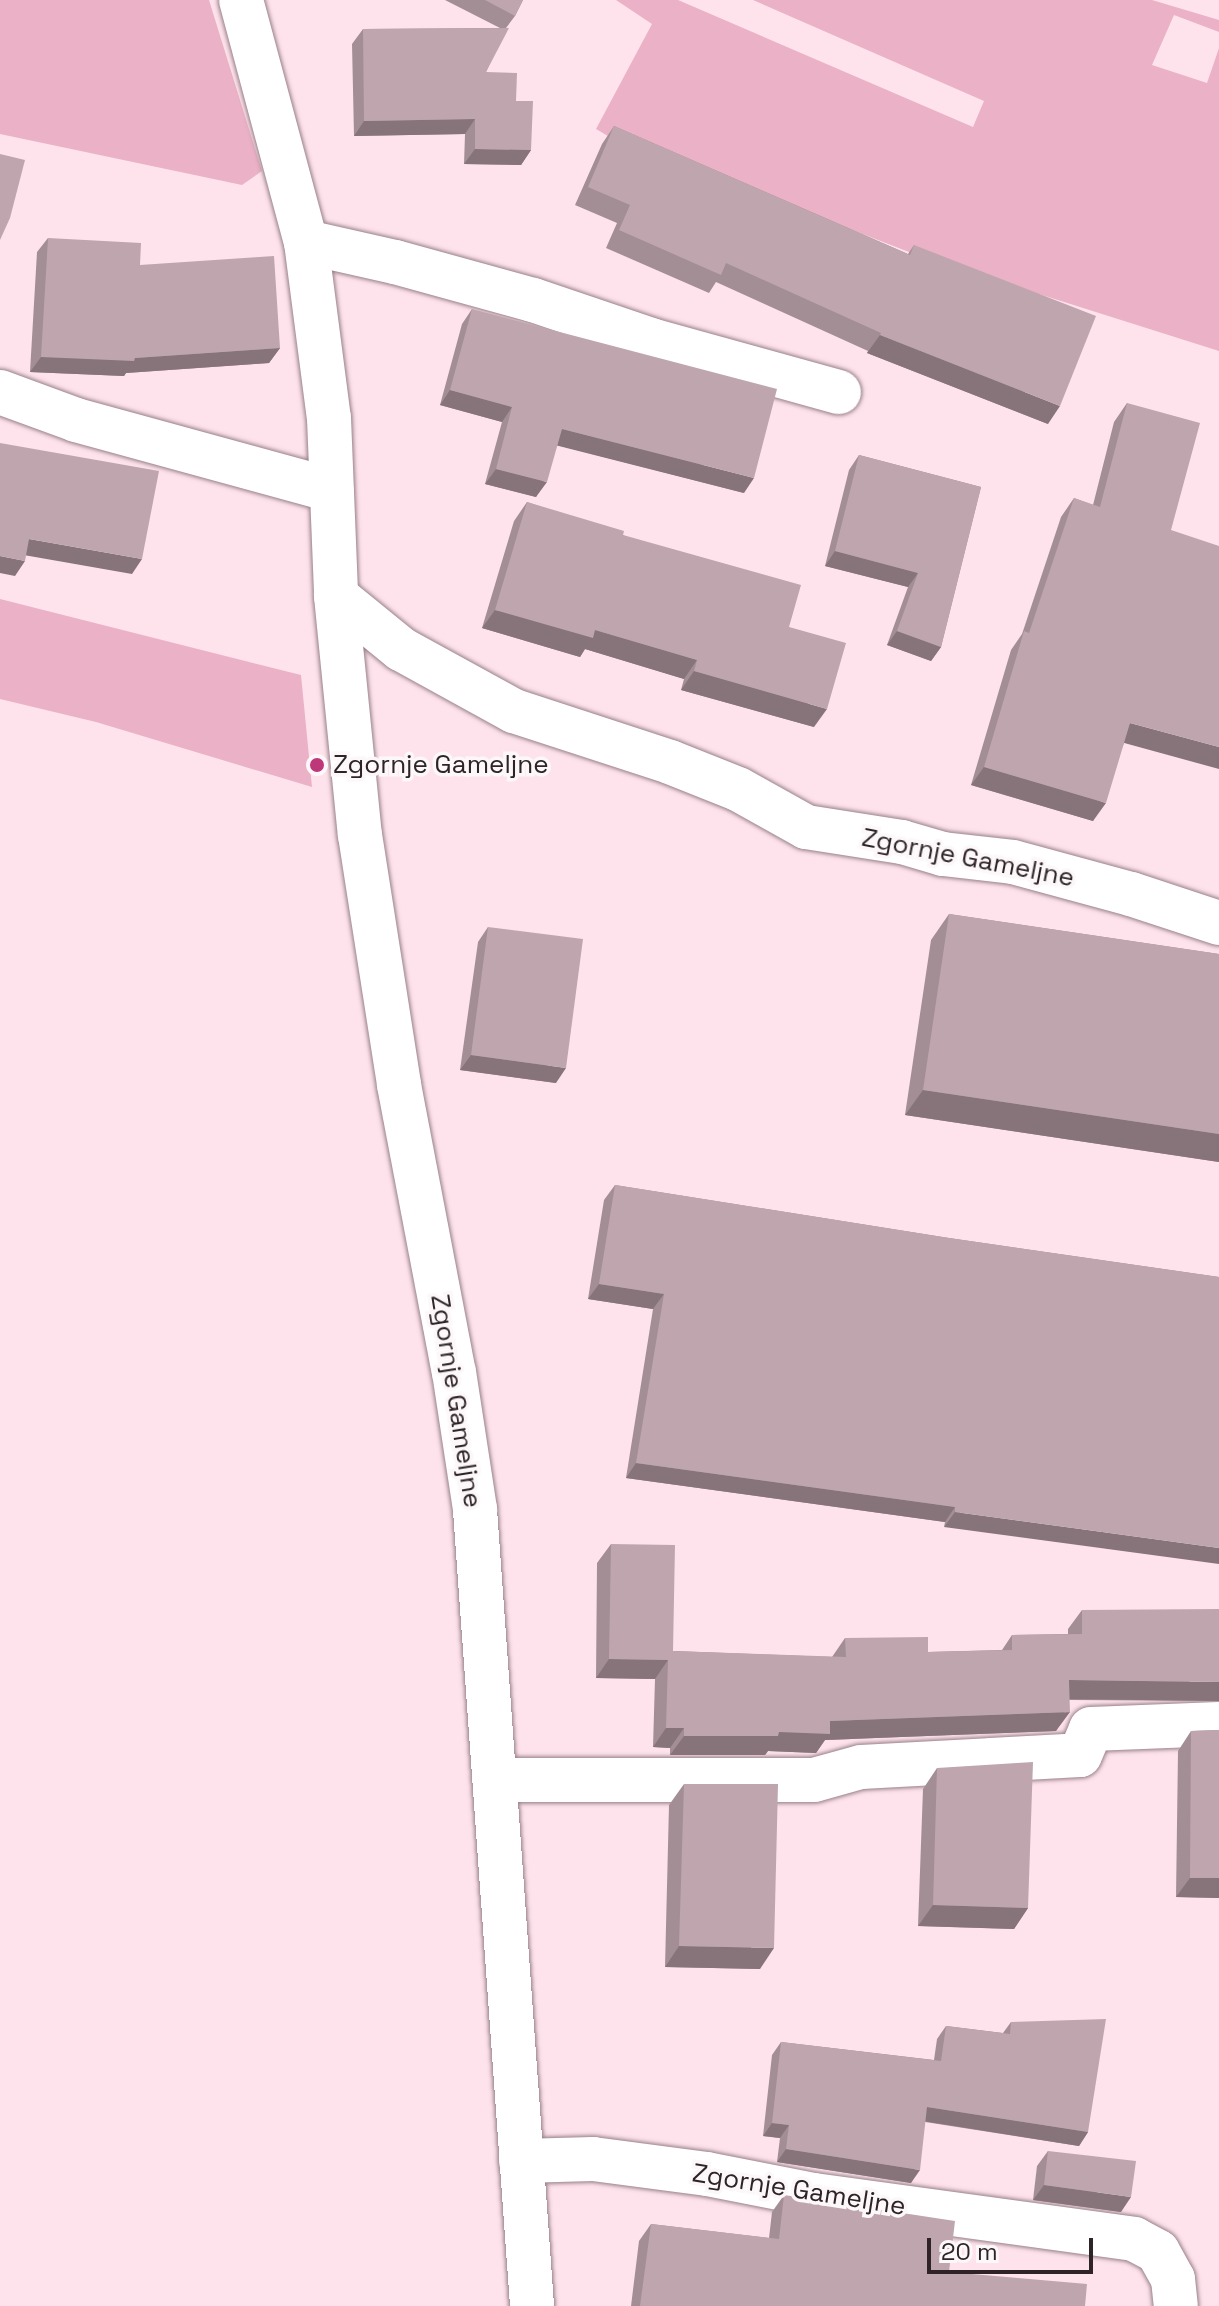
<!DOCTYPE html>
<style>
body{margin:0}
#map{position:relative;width:1219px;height:2306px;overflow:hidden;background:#fee3ec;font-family:"Space Grotesk",sans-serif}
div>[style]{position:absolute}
.green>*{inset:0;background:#ebb1c6}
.roads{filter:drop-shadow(0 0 2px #998089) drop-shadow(0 0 2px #998089)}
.minor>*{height:44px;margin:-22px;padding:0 22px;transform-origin:22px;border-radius:22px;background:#fff}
.tertiary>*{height:44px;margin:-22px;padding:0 22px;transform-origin:22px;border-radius:22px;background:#fff}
.wall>*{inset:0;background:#a48e96}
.shaded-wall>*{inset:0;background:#86747a}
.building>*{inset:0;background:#bfa5ae}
.dots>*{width:22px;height:22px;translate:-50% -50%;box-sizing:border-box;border:4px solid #fcf7f9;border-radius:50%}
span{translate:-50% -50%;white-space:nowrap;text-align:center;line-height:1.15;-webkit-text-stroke:7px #fcf7f9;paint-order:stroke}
.poi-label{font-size:26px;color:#2e2427}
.left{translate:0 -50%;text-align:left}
.street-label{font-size:26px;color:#2e2427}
.scale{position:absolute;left:927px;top:2238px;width:166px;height:36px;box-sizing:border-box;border:4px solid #2e2427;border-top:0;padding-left:10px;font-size:24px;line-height:28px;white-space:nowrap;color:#2e2427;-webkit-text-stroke:6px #fcf7f9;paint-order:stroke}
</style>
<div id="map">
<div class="green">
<div style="clip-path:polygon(0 0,209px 0,262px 171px,242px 185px,0 134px)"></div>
<div style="clip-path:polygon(616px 0,678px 0,973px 127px,984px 101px,753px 0,1152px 0,1219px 20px,1219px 32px,1174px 15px,1152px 65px,1207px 83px,1219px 48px,1219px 351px,922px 257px,608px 136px,596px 129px,652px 24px)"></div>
<div style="clip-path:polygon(0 599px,301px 675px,312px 787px,96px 722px,0 699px)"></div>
</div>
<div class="roads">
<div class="minor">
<div style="left:306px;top:242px;width:91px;rotate:12.7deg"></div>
<div style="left:395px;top:262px;width:143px;rotate:15.4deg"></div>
<div style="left:533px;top:300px;width:125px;rotate:18.7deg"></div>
<div style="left:651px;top:340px;width:195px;rotate:15.5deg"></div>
<div style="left:0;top:392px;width:81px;rotate:20.2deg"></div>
<div style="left:76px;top:420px;width:265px;rotate:15.3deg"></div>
<div style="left:336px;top:596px;width:84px;rotate:39.2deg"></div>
<div style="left:401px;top:649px;width:129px;rotate:28.8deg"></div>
<div style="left:514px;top:711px;width:164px;rotate:18.1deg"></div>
<div style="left:670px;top:762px;width:73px;rotate:21.7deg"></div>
<div style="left:738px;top:789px;width:78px;rotate:29.2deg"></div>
<div style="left:806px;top:827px;width:97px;rotate:8.9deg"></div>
<div style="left:902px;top:842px;width:43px;rotate:16.3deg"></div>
<div style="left:943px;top:854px;width:70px;rotate:6.5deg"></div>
<div style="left:1013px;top:862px;width:122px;rotate:15.2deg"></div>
<div style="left:1131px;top:894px;width:93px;rotate:18.2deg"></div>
<div style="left:497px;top:1780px;width:317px"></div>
<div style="left:814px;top:1780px;width:49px;rotate:-15.5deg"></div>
<div style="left:861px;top:1767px;width:219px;rotate:-3.1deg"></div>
<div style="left:1080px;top:1755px;width:28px;rotate:-67deg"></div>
<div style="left:1091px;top:1729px;width:128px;rotate:-2.2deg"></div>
<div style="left:521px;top:2161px;width:72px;rotate:-1.6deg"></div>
<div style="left:593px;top:2159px;width:115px;rotate:7.5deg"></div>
<div style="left:707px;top:2174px;width:109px;rotate:11.1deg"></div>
<div style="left:814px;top:2195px;width:323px;rotate:7.8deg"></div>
<div style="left:1134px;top:2239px;width:27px;rotate:28deg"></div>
<div style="left:1158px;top:2252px;width:31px;rotate:61deg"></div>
<div style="left:1173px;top:2279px;width:27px;rotate:84deg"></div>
</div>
<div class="tertiary">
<div style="left:241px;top:0;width:251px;rotate:75deg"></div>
<div style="left:306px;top:242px;width:177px;rotate:82.6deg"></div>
<div style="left:329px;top:418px;width:178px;rotate:87.7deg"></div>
<div style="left:336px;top:596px;width:240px;rotate:84.3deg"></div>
<div style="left:360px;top:835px;width:253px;rotate:81.1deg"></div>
<div style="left:399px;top:1085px;width:292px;rotate:79.2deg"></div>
<div style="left:454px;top:1372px;width:140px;rotate:81.3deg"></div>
<div style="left:475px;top:1510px;width:798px;rotate:85.9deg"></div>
</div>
</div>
<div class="wall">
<div style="clip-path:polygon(445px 0,523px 0,515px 16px,506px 28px,486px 72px,516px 101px,531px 150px,521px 165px,464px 164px,465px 134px,354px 136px,352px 44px,363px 29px,500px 28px)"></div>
<div style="clip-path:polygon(614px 126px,908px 254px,914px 245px,1048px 424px,867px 353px,868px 351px,716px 282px,709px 293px,606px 248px,617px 223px,575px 205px,602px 144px)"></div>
<div style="clip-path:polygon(48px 238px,140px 265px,280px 348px,269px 363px,126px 373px,124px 376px,30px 372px,37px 252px)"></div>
<div style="clip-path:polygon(472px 309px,744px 493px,557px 445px,536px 497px,485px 484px,502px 422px,440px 405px,462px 324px)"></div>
<div style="clip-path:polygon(1127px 403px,1171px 530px,1124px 743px,1093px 821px,971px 785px,1011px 650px,1022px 634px,1061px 517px,1074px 498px,1093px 505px,1114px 422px)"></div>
<div style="clip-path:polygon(859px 455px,981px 487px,941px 647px,931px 661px,887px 645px,908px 587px,825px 566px,849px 470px)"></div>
<div style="clip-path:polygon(527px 502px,623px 535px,789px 627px,814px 727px,681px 690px,684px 679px,585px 649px,580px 657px,482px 628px,514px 521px)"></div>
<div style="clip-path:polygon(949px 914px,1219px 954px,1219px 1162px,905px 1115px,931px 940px)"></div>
<div style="clip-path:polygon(488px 927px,556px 1083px,460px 1070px,478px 942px)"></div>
<div style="clip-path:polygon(615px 1185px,949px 1238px,1219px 1277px,944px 1527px,945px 1522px,626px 1478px,653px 1309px,588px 1299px,604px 1200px)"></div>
<div style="clip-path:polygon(611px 1544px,673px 1651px,832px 1657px,845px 1638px,928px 1652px,1002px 1650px,1012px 1635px,1068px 1634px,1068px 1629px,1082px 1610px,1219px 1701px,1069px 1700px,1056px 1731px,825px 1740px,816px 1753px,768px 1751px,765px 1755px,670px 1755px,670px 1748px,653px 1747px,655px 1679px,596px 1678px,597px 1563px)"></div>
<div style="clip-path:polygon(1219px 1730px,1219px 1898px,1176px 1897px,1178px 1751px,1191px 1731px)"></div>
<div style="clip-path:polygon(937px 1768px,1028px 1908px,1014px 1929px,918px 1926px,923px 1789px)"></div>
<div style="clip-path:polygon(684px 1784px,760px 1969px,665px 1967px,669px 1805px)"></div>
<div style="clip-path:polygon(1011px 2022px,1088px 2132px,1079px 2146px,925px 2122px,911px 2183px,777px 2162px,780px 2138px,763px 2136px,772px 2055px,781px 2042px,934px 2060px,937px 2039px,946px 2026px,1003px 2033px)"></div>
<div style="clip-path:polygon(1048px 2151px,1121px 2212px,1033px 2200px,1037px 2166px)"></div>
<div style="clip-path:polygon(784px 2195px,949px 2272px,1085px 2306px,631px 2306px,639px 2241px,651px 2224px,769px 2238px,772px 2212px)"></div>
</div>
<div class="shaded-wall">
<div style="clip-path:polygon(475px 119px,465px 134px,354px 136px,364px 121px)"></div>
<div style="clip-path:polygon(475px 149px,531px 150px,521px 165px,464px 164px)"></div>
<div style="clip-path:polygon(880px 335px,1060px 406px,1048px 424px,867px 353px)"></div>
<div style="clip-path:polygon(280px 348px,269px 363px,126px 373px,124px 376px,30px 372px,41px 357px,135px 358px)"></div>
<div style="clip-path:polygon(450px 390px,512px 407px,502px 422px,440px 405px)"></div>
<div style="clip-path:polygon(562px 429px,754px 478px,744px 493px,551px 444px)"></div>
<div style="clip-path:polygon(496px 469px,547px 482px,536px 497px,485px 484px)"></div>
<div style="clip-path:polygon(29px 539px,142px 559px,132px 574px,18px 554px)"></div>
<div style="clip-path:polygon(835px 551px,918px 573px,908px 587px,825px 566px)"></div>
<div style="clip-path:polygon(0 556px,25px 561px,15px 576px,0 573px)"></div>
<div style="clip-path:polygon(495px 610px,595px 630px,697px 660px,684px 679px,585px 649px,580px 657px,482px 628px)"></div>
<div style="clip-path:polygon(897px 631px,941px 647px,931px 661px,887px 645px)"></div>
<div style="clip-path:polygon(694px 671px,827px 709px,814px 727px,681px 690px)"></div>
<div style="clip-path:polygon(1130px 723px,1219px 747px,1219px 769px,1117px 741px)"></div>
<div style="clip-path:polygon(984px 767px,1106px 803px,1093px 821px,971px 785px)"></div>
<div style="clip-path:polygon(471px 1055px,566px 1068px,556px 1083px,460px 1070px)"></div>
<div style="clip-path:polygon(923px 1090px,1219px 1134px,1219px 1162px,905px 1115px)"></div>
<div style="clip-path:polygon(599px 1284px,664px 1294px,653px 1309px,588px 1299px)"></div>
<div style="clip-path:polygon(636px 1463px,955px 1507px,945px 1522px,626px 1478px)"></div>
<div style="clip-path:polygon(955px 1512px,1219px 1548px,1219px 1564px,944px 1527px)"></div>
<div style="clip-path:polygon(609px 1659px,668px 1660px,655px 1679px,596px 1678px)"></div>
<div style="clip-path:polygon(1069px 1680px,1219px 1682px,1219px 1701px,1055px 1699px)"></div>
<div style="clip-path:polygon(1070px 1712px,1056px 1731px,825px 1740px,816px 1753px,768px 1751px,765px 1755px,670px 1755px,684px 1736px,779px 1732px,830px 1721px)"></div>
<div style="clip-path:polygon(666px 1728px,684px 1728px,670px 1748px,653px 1747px)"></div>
<div style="clip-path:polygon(1190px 1878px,1219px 1878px,1219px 1898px,1176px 1897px)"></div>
<div style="clip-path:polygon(933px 1905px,1028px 1908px,1014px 1929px,918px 1926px)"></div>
<div style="clip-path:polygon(679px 1946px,774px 1948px,760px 1969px,665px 1967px)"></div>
<div style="clip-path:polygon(927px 2107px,1088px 2132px,1079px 2146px,917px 2120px)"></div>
<div style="clip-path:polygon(772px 2123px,789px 2125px,780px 2138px,763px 2136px)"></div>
<div style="clip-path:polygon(786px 2149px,920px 2170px,911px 2183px,777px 2162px)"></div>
<div style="clip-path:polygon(1044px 2185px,1131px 2197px,1121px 2212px,1033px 2200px)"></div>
</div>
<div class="building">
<div style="clip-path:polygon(485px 0,523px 0,515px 16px)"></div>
<div style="clip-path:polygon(509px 28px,486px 72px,517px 73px,516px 101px,533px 101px,531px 150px,475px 149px,475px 119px,364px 121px,363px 29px)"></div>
<div style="clip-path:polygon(614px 126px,910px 255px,914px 245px,1096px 316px,1060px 406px,880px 335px,881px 333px,726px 263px,721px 275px,619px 230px,630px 205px,588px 187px)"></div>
<div style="clip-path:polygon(0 154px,25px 160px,10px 218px,0 240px)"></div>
<div style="clip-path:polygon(48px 238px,141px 243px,140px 265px,274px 256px,280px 348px,135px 358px,134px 361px,41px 357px)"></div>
<div style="clip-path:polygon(472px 309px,777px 389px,754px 478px,562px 429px,547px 482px,496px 469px,512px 407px,450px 390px)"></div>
<div style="clip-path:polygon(1127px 403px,1200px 423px,1171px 530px,1219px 546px,1219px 747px,1130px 723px,1106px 803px,984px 767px,1024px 631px,1029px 633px,1074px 498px,1100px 507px)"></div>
<div style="clip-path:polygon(0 443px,159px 471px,142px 559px,29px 539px,25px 561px,0 556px)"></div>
<div style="clip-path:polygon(859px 455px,981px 487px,941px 647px,897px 631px,918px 573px,835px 551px)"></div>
<div style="clip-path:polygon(527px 502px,624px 531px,623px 535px,801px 585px,789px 627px,846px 643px,827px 709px,694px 671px,697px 660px,595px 630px,593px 638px,495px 610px)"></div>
<div style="clip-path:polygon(949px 914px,1219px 954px,1219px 1134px,923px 1090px)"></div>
<div style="clip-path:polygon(488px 927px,583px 939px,566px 1068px,471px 1055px)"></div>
<div style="clip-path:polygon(615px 1185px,949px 1238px,1219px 1277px,1219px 1548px,955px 1512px,955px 1507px,636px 1463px,664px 1294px,599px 1284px)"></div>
<div style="clip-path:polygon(611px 1544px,675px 1545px,673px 1651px,846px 1657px,845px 1638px,928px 1637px,928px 1652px,1012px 1650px,1012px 1635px,1082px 1634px,1082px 1610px,1219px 1609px,1219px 1682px,1069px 1680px,1070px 1712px,830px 1721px,830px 1734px,779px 1732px,778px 1736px,684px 1736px,684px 1728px,666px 1728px,668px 1660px,609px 1659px)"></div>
<div style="clip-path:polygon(1219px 1730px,1219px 1878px,1190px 1878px,1191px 1731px)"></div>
<div style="clip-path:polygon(1033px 1762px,1028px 1908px,933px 1905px,937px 1768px)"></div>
<div style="clip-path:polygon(684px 1784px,778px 1784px,774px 1948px,679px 1946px)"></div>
<div style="clip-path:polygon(1106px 2019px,1088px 2132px,927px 2107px,920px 2170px,786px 2149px,789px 2125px,772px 2123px,781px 2042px,941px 2061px,946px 2026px,1010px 2034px,1011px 2022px)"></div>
<div style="clip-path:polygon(1048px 2151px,1136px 2161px,1131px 2197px,1044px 2185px)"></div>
<div style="clip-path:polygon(784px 2195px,955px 2221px,949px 2272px,1087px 2284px,1085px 2306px,640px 2306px,651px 2224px,779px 2239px)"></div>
</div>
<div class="dots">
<div style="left:317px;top:765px;background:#be3778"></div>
</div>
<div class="poi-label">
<span class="left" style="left:333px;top:765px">Zgornje Gameljne</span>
</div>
<div class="street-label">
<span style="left:968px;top:858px;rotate:11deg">Zgornje Gameljne</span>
<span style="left:456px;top:1401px;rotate:81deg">Zgornje Gameljne</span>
<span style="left:799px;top:2190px;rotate:9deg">Zgornje Gameljne</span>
</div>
<div class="scale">20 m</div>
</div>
